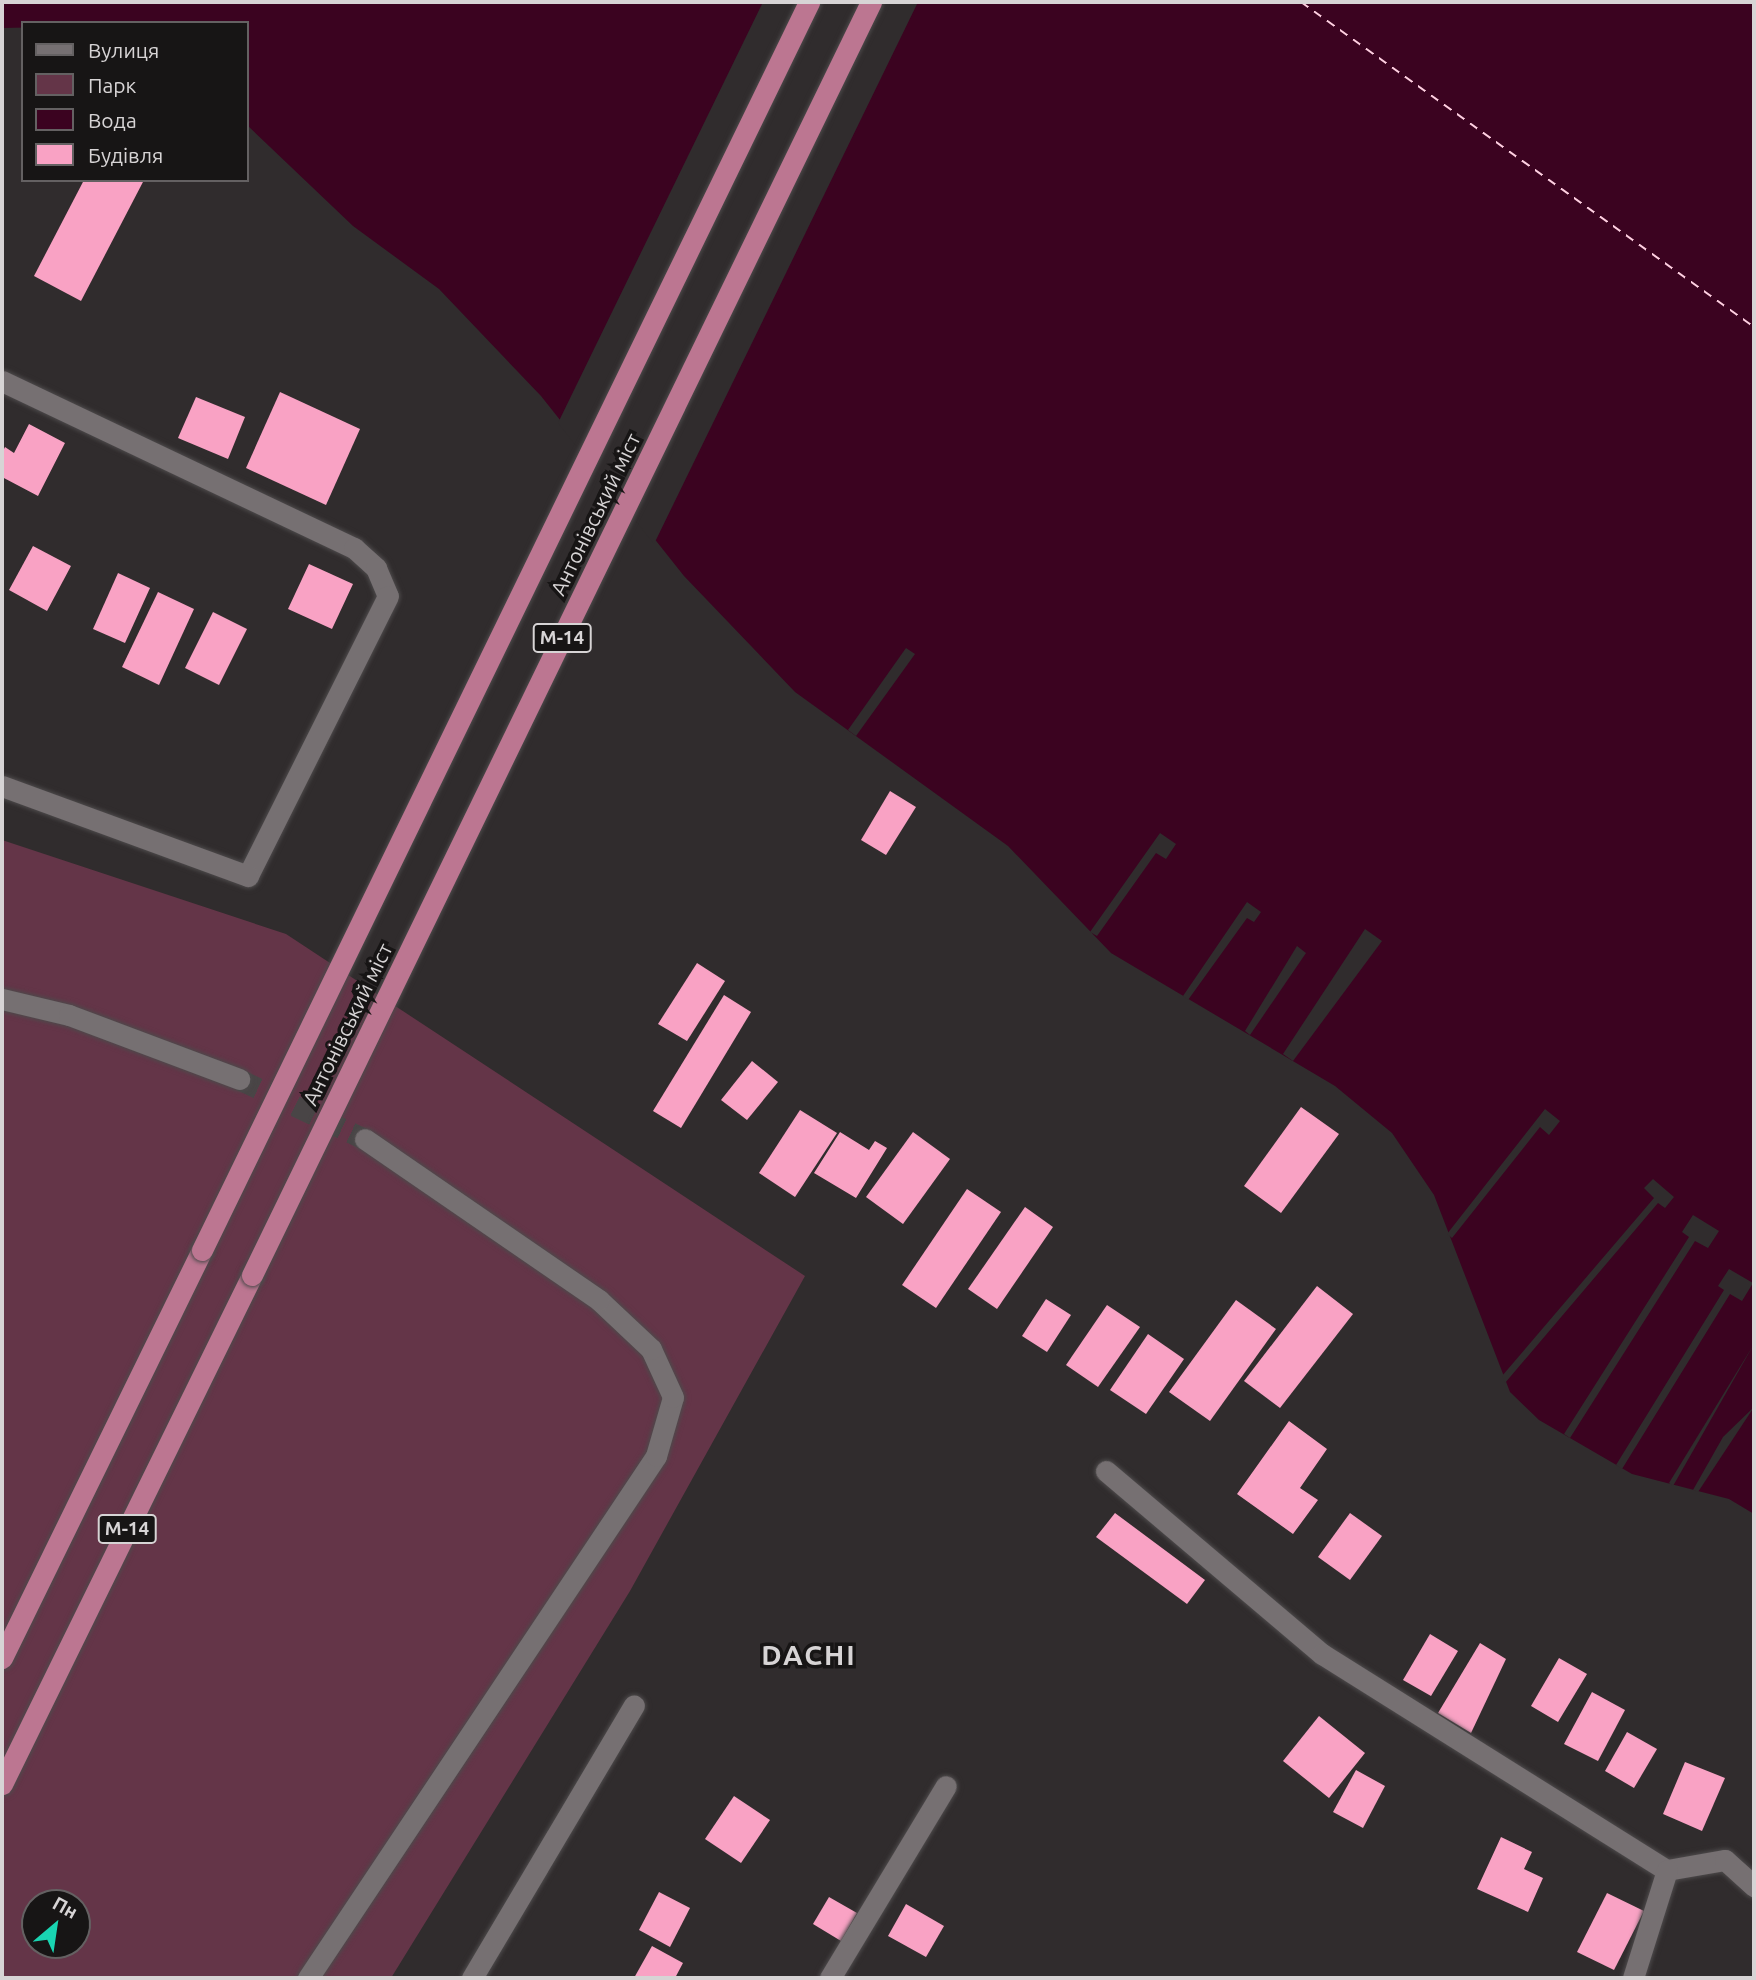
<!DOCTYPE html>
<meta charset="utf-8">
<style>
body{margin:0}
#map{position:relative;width:1756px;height:1980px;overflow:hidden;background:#302c2d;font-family:Ubuntu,sans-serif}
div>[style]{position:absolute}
.green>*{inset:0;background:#643548}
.water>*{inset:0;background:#3b0320}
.pier>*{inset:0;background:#302c2d}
.ferry>*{height:2px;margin-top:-1px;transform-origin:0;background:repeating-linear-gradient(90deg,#ffd0e1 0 9px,transparent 0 16px)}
.building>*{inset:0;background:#f9a2c4}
.minor-tunnel>*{height:21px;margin-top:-10.5px;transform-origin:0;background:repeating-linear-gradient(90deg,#494546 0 21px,transparent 0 31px)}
.roads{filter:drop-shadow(0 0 2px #4d4a4b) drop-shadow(0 0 2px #4d4a4b)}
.minor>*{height:21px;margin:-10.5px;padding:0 10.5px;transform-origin:10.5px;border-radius:10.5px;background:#767072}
.highway>*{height:21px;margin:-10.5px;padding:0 10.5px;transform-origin:10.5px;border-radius:10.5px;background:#bc7691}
.bridges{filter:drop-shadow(0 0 2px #4d4a4b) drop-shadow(0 0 2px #4d4a4b)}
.highway-bridge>*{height:21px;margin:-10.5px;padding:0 10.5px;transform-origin:10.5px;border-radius:10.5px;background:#bc7691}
span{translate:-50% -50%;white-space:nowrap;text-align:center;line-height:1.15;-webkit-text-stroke:7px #171515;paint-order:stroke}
.shield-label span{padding:2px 5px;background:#171515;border:2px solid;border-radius:5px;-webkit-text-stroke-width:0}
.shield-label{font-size:19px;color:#d7d4d5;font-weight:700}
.street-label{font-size:21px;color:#d7d4d5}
.district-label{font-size:28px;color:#d7d4d5;font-weight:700;letter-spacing:2px}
.frame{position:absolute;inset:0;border:4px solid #d7d4d5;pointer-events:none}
.legend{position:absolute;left:21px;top:21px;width:228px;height:161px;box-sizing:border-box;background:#171515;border:2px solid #646162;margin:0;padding:9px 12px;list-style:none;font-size:21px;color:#d7d4d5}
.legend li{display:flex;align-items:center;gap:14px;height:35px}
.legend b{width:35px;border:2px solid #646162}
.north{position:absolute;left:21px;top:1889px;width:70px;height:70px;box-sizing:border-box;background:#171515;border:2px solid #646162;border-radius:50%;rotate:29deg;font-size:19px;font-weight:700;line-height:28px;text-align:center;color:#d7d4d5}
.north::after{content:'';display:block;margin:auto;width:24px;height:32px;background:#19d5b2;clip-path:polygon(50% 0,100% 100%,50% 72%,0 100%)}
</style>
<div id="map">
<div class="green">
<div style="clip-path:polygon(evenodd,2px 840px,286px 934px,805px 1276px,630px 1591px,391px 1978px,2px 1978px,2px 840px,35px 1903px,77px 1903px,77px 1945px,35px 1945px,35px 1903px)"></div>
</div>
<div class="water">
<div style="clip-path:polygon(2px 2px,1754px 2px,1754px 1514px,1729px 1499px,1632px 1474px,1539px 1420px,1510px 1392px,1434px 1195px,1392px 1133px,1335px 1086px,1111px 953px,1008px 846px,795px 692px,684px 576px,541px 396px,439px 289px,353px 226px,247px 125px,247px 23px,2px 28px)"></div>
</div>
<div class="pier">
<div style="clip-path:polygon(763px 2px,918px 2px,654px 544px,558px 423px)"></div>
<div style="clip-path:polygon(906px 648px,915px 654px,856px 736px,848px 730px)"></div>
<div style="clip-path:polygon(1160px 833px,1176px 844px,1166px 859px,1156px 853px,1097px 936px,1090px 932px)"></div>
<div style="clip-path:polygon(1247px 902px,1261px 912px,1254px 922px,1247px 918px,1188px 1000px,1183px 996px)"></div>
<div style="clip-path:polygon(1365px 929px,1382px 941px,1293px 1061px,1283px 1054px)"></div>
<div style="clip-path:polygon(1297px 946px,1306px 953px,1250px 1035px,1245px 1031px)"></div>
<div style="clip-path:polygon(1545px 1109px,1560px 1121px,1549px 1135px,1540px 1127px,1452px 1238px,1447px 1234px)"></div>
<div style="clip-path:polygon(1653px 1179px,1674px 1197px,1665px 1208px,1658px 1203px,1505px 1383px,1502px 1376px,1654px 1198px,1644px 1188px)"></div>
<div style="clip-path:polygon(1693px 1215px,1719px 1231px,1708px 1248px,1695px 1241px,1570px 1438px,1564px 1434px,1689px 1237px,1682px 1232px)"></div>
<div style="clip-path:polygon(1729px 1269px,1753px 1283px,1742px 1301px,1730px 1294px,1622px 1469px,1616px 1465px,1724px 1290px,1718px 1286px)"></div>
<div style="clip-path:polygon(1754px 1344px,1673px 1486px,1669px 1483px)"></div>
<div style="clip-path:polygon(1754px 1407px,1698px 1492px,1693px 1490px,1723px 1437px)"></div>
</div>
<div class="ferry">
<div style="left:1301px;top:2px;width:558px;rotate:35.66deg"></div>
</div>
<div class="building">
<div style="clip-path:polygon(84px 180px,144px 180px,81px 301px,34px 276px)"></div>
<div style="clip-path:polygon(280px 392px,360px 429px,326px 505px,246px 468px)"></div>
<div style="clip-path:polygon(196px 397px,245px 417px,228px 459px,178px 438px)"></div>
<div style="clip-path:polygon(29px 424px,65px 443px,38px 496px,2px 477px,2px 453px,5px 447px,14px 453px)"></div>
<div style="clip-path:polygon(33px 546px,71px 566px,47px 611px,9px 590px)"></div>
<div style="clip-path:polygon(309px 564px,353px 584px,332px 629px,288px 609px)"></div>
<div style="clip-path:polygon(118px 573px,150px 588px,125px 643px,93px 629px)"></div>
<div style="clip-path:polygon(158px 592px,194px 609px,159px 685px,122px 667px)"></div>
<div style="clip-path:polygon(213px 612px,247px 629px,219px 685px,185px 668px)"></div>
<div style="clip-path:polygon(890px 791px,916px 807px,886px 855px,861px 840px)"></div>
<div style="clip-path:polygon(697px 963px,725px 981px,687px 1041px,658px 1024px)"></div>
<div style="clip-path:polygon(724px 995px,751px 1012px,681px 1128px,653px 1111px)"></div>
<div style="clip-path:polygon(752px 1061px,778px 1082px,747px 1120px,721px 1100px)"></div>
<div style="clip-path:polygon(1301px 1107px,1339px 1134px,1281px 1213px,1244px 1186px)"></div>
<div style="clip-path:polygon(800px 1110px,837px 1133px,795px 1197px,759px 1173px)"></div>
<div style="clip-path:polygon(840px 1132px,869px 1150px,875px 1141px,887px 1148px,856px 1198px,814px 1173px)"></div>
<div style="clip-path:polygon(913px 1132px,950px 1159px,903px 1224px,866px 1197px)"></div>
<div style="clip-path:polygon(967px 1189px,1001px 1212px,936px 1308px,902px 1285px)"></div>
<div style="clip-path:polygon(1025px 1207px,1053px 1227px,997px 1309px,968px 1289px)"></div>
<div style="clip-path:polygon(1317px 1286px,1353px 1314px,1280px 1408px,1244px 1381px)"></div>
<div style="clip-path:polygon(1046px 1299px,1071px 1315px,1047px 1352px,1022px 1336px)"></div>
<div style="clip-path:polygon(1236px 1300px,1276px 1329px,1210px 1421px,1169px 1392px)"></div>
<div style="clip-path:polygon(1107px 1305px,1140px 1327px,1098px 1387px,1066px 1365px)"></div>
<div style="clip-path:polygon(1148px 1334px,1184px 1359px,1146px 1414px,1110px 1390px)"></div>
<div style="clip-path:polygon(1289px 1421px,1327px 1449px,1300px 1488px,1318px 1500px,1293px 1534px,1237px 1494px)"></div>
<div style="clip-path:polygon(1115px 1513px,1205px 1580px,1187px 1604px,1096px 1537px)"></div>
<div style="clip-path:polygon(1350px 1513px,1382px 1536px,1350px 1580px,1318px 1557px)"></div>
<div style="clip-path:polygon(1430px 1634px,1458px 1651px,1431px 1696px,1403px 1680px)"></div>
<div style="clip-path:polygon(1480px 1643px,1506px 1659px,1471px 1733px,1438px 1713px)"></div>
<div style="clip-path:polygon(1559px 1658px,1587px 1674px,1558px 1722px,1531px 1706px)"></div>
<div style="clip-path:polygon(1592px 1692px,1625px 1710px,1598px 1761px,1564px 1744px)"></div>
<div style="clip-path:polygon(1319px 1716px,1365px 1753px,1329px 1798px,1283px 1761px)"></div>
<div style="clip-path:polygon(1627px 1732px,1657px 1749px,1634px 1788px,1605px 1771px)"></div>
<div style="clip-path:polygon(1685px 1762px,1725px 1778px,1702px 1831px,1663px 1814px)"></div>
<div style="clip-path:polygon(1356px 1770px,1385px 1786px,1363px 1828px,1333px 1812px)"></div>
<div style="clip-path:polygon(734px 1796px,770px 1820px,741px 1863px,705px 1839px)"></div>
<div style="clip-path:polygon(1501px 1837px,1532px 1852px,1524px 1869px,1543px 1878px,1528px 1912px,1477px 1889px)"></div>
<div style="clip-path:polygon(659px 1892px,690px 1908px,670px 1947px,639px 1930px)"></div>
<div style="clip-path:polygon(1607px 1893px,1644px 1911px,1614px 1970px,1577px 1952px)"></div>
<div style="clip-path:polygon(829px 1897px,857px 1913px,841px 1941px,813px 1924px)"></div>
<div style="clip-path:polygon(906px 1904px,944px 1926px,926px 1957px,888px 1936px)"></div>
<div style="clip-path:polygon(652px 1946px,683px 1963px,675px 1978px,634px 1978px)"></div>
</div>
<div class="minor-tunnel">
<div style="left:239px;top:1079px;width:140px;rotate:25.5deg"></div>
</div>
<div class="roads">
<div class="minor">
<div style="left:2px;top:381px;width:390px;rotate:25.4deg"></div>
<div style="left:354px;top:548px;width:30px;rotate:42deg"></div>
<div style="left:376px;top:568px;width:30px;rotate:67deg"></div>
<div style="left:388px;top:596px;width:313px;rotate:116.6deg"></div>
<div style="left:248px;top:876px;width:262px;rotate:-159.9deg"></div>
<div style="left:2px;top:999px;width:69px;rotate:13.4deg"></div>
<div style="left:69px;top:1015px;width:182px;rotate:20.6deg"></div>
<div style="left:1106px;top:1471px;width:283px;rotate:40.3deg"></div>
<div style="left:1322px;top:1654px;width:407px;rotate:32.1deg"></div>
<div style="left:1667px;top:1870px;width:59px;rotate:-9.8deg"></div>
<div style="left:1725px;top:1860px;width:39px;rotate:42deg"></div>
<div style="left:308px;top:1978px;width:627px;rotate:-56.31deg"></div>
<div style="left:656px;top:1456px;width:61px;rotate:-73.9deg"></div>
<div style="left:673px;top:1397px;width:53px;rotate:-114.6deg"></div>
<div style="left:651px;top:1349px;width:71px;rotate:-136.7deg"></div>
<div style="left:599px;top:1300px;width:284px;rotate:-145.5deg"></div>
<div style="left:472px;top:1978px;width:317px;rotate:-59.3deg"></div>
<div style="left:830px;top:1978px;width:224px;rotate:-58.9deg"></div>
<div style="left:1633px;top:1978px;width:113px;rotate:-72.5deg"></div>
</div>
<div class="highway">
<div style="left:2px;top:1658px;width:454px;rotate:-63.9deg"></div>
<div style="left:2px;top:1784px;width:567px;rotate:-63.84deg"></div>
</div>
</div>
<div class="bridges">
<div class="highway-bridge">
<div style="left:202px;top:1250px;width:1388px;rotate:-64.06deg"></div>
<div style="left:252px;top:1275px;width:1416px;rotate:-64.07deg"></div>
</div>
</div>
<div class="shield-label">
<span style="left:562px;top:638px">М-14</span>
<span style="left:127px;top:1529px">М-14</span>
</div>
<div class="street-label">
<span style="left:595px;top:514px;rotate:-64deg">Антонівський міст</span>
<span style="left:347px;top:1024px;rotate:-64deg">Антонівський міст</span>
</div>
<div class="district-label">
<span style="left:809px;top:1655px">DACHI</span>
</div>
<div class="frame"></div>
<ul class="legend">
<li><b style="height:9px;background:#767072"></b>Вулиця</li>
<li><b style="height:19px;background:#643548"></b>Парк</li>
<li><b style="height:19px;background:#3b0320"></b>Вода</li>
<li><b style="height:19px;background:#f9a2c4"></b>Будівля</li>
</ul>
<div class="north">Пн</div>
</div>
